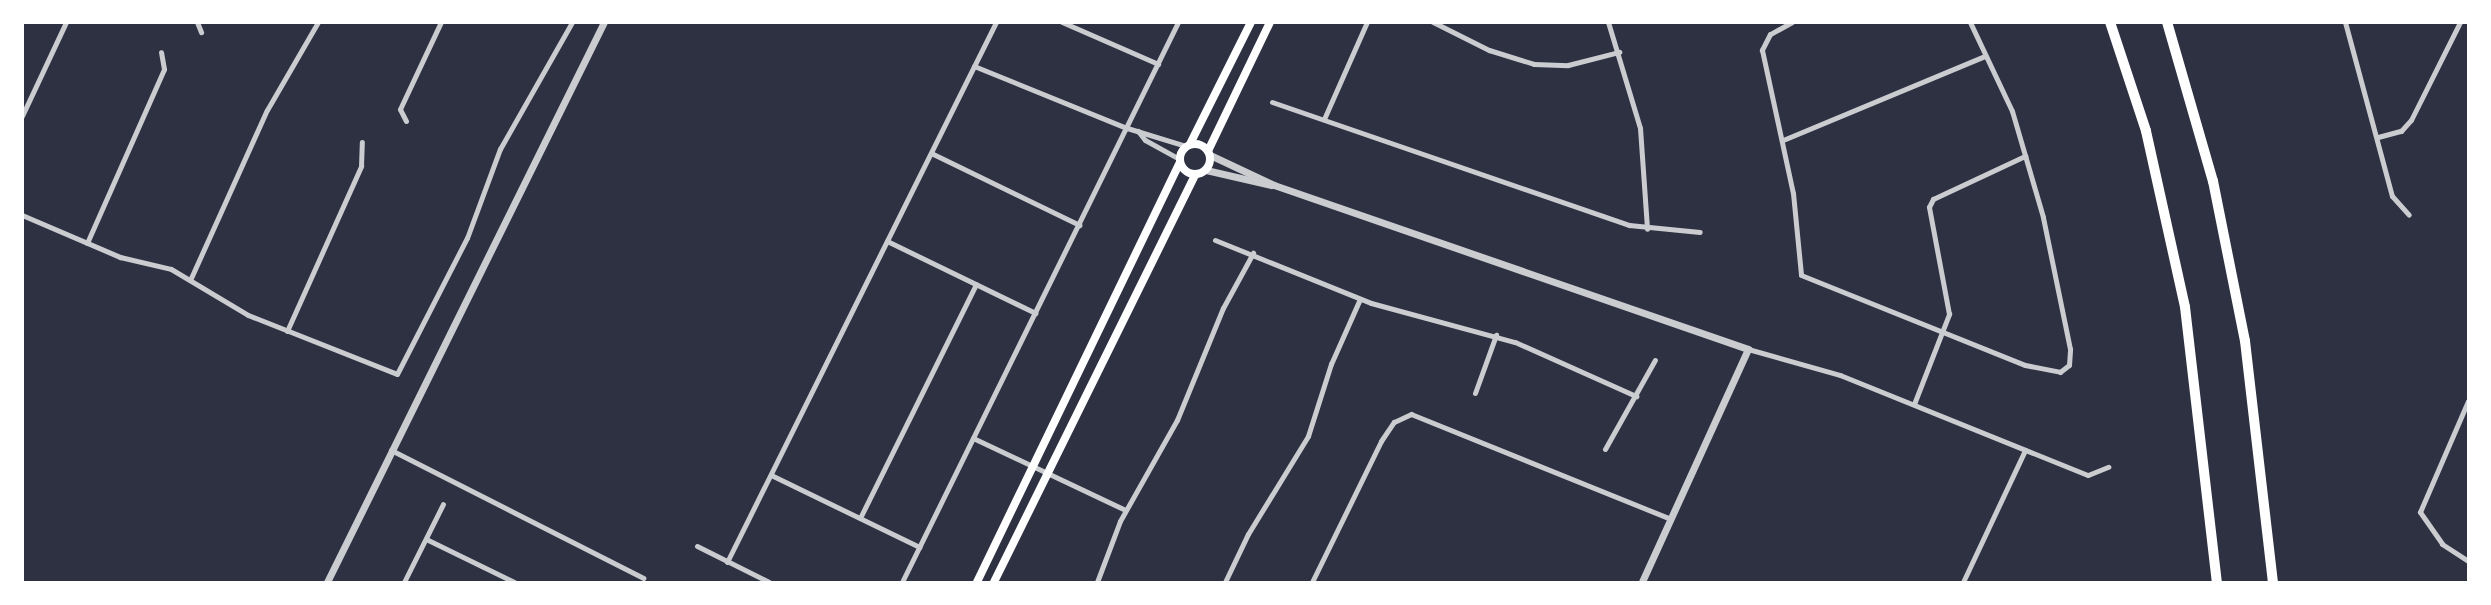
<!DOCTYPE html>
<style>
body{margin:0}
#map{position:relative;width:2491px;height:605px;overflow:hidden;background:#2d3142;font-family:"Fira Sans Condensed",sans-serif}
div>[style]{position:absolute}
.minor>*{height:5px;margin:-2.5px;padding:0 2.5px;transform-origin:2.5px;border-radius:2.5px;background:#caccd0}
.tertiary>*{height:7px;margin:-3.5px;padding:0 3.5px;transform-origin:3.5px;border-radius:3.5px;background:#caccd0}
.secondary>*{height:8px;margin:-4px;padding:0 4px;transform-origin:4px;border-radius:4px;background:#fff}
.secondary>.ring{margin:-4px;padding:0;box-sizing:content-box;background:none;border:8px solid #fff;border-radius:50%}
.motorway>*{height:10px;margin:-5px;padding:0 5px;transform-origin:5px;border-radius:5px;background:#fff}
span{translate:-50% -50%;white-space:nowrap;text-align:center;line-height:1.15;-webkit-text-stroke:5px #fff;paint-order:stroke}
.frame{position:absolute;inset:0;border:24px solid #fff;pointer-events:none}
</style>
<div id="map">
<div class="minor">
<div style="left:197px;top:22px;width:11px;rotate:68deg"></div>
<div style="left:1062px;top:22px;width:105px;rotate:23.6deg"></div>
<div style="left:1433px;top:22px;width:63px;rotate:26.6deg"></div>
<div style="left:1489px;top:50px;width:47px;rotate:17.3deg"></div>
<div style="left:1534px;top:64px;width:34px;rotate:2deg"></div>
<div style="left:1568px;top:65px;width:53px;rotate:-14.3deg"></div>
<div style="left:1608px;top:22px;width:111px;rotate:73.2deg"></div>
<div style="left:1640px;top:128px;width:101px;rotate:86deg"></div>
<div style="left:1792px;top:22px;width:25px;rotate:151deg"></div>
<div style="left:1770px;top:34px;width:18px;rotate:117deg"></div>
<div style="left:1762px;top:50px;width:146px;rotate:77.8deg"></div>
<div style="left:1793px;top:193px;width:82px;rotate:84.4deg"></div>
<div style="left:1801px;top:275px;width:241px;rotate:21.9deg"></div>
<div style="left:2025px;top:365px;width:36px;rotate:11deg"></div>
<div style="left:2060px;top:372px;width:11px;rotate:-38deg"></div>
<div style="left:2069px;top:365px;width:16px;rotate:-86deg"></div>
<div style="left:2070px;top:349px;width:135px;rotate:-101.6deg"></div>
<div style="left:2043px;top:217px;width:110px;rotate:-106.3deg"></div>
<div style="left:2012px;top:111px;width:98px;rotate:-115.3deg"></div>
<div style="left:2345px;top:22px;width:180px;rotate:74.9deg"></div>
<div style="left:2392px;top:196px;width:25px;rotate:48deg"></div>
<div style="left:974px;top:66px;width:165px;rotate:22.1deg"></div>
<div style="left:1127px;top:128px;width:62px;rotate:17deg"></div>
<div style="left:1272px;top:102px;width:378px;rotate:19deg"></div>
<div style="left:1629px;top:225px;width:71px;rotate:5.6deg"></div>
<div style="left:22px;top:116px;width:104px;rotate:-64.9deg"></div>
<div style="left:1324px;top:119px;width:106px;rotate:-66.1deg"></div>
<div style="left:406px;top:121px;width:13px;rotate:-117deg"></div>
<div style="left:400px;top:109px;width:96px;rotate:-64.8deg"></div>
<div style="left:1138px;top:131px;width:11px;rotate:52deg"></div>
<div style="left:1145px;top:140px;width:39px;rotate:29deg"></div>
<div style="left:2378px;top:137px;width:24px;rotate:-15deg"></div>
<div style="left:2401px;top:131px;width:15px;rotate:-48deg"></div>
<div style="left:2411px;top:120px;width:110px;rotate:-63.4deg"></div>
<div style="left:1783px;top:140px;width:219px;rotate:-22.6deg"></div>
<div style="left:931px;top:153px;width:165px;rotate:25.9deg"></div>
<div style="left:22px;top:215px;width:107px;rotate:23.2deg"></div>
<div style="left:120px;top:257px;width:52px;rotate:13.2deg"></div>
<div style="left:171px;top:269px;width:90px;rotate:30.9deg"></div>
<div style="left:248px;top:315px;width:160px;rotate:21.6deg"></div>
<div style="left:397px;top:374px;width:153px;rotate:-62.8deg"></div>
<div style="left:467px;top:238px;width:95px;rotate:-69.7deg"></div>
<div style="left:500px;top:149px;width:146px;rotate:-60.4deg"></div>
<div style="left:1215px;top:240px;width:168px;rotate:22deg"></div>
<div style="left:1371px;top:303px;width:149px;rotate:15.2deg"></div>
<div style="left:1515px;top:342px;width:133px;rotate:24.1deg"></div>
<div style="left:887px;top:241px;width:165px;rotate:25.9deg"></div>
<div style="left:87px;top:243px;width:190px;rotate:-66.1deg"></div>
<div style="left:164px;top:69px;width:17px;rotate:-100deg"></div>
<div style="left:191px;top:278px;width:184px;rotate:-65.7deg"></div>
<div style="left:267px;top:110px;width:102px;rotate:-59.9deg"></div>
<div style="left:287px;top:331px;width:181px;rotate:-65.8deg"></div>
<div style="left:361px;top:166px;width:24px;rotate:-88deg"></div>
<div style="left:1748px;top:349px;width:96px;rotate:15.8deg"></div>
<div style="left:1840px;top:375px;width:267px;rotate:22deg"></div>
<div style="left:2088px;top:475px;width:22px;rotate:-22deg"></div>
<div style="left:1475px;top:393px;width:62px;rotate:-70.1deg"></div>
<div style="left:2468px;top:401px;width:121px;rotate:113.4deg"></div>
<div style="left:2420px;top:512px;width:39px;rotate:55deg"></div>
<div style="left:2442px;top:544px;width:31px;rotate:33deg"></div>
<div style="left:1914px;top:404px;width:97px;rotate:-68.7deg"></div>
<div style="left:1949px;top:314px;width:109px;rotate:-100.6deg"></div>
<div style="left:1929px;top:207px;width:9px;rotate:-63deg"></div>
<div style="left:1933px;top:199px;width:102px;rotate:-25.1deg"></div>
<div style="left:973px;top:438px;width:168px;rotate:25.3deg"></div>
<div style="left:1605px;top:449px;width:102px;rotate:-60.7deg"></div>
<div style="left:391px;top:450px;width:283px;rotate:26.9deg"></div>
<div style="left:771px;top:475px;width:165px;rotate:25.9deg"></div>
<div style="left:860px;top:518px;width:261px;rotate:-63.6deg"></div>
<div style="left:426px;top:539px;width:98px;rotate:26deg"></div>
<div style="left:697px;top:546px;width:80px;rotate:26.6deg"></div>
<div style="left:727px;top:562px;width:603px;rotate:-63.52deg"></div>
<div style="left:404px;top:582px;width:87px;rotate:-63.4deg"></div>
<div style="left:902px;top:582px;width:624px;rotate:-63.76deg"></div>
<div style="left:1097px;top:582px;width:65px;rotate:-69.3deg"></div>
<div style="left:1120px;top:521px;width:116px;rotate:-60.6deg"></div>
<div style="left:1177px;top:420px;width:121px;rotate:-67.7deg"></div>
<div style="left:1223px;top:308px;width:63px;rotate:-61.4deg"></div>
<div style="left:1225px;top:582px;width:53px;rotate:-64.4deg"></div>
<div style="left:1248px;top:534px;width:115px;rotate:-58.5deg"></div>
<div style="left:1308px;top:436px;width:76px;rotate:-72.3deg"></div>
<div style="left:1331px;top:364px;width:71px;rotate:-66deg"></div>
<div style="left:1312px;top:582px;width:157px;rotate:-63.9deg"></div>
<div style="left:1381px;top:441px;width:23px;rotate:-56deg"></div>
<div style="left:1394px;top:422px;width:19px;rotate:-25deg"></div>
<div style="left:1411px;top:414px;width:280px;rotate:22deg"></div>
<div style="left:1963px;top:582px;width:146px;rotate:-64.8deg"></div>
</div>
<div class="tertiary">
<div style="left:1210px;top:155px;width:71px;rotate:25.1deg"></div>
<div style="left:1274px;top:185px;width:502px;rotate:19.09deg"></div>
<div style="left:1748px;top:349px;width:256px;rotate:114.5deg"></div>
<div style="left:1206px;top:170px;width:67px;rotate:13deg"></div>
<div style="left:327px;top:582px;width:625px;rotate:-63.68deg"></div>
</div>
<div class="secondary">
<div class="ring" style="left:1180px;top:144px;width:22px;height:22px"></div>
<div style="left:1190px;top:144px;width:136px;rotate:-63.4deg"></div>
<div style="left:1208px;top:151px;width:143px;rotate:-64.3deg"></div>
<div style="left:977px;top:582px;width:466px;rotate:-64.2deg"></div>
<div style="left:994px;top:582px;width:455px;rotate:-63.7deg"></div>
</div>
<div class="motorway">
<div style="left:2110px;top:22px;width:115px;rotate:71.7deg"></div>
<div style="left:2146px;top:131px;width:180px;rotate:77.5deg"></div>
<div style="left:2185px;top:307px;width:277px;rotate:83.4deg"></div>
<div style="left:2167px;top:22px;width:166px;rotate:73.9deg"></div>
<div style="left:2213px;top:181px;width:163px;rotate:78.7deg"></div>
<div style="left:2245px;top:341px;width:243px;rotate:83.4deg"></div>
</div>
<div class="frame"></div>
</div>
